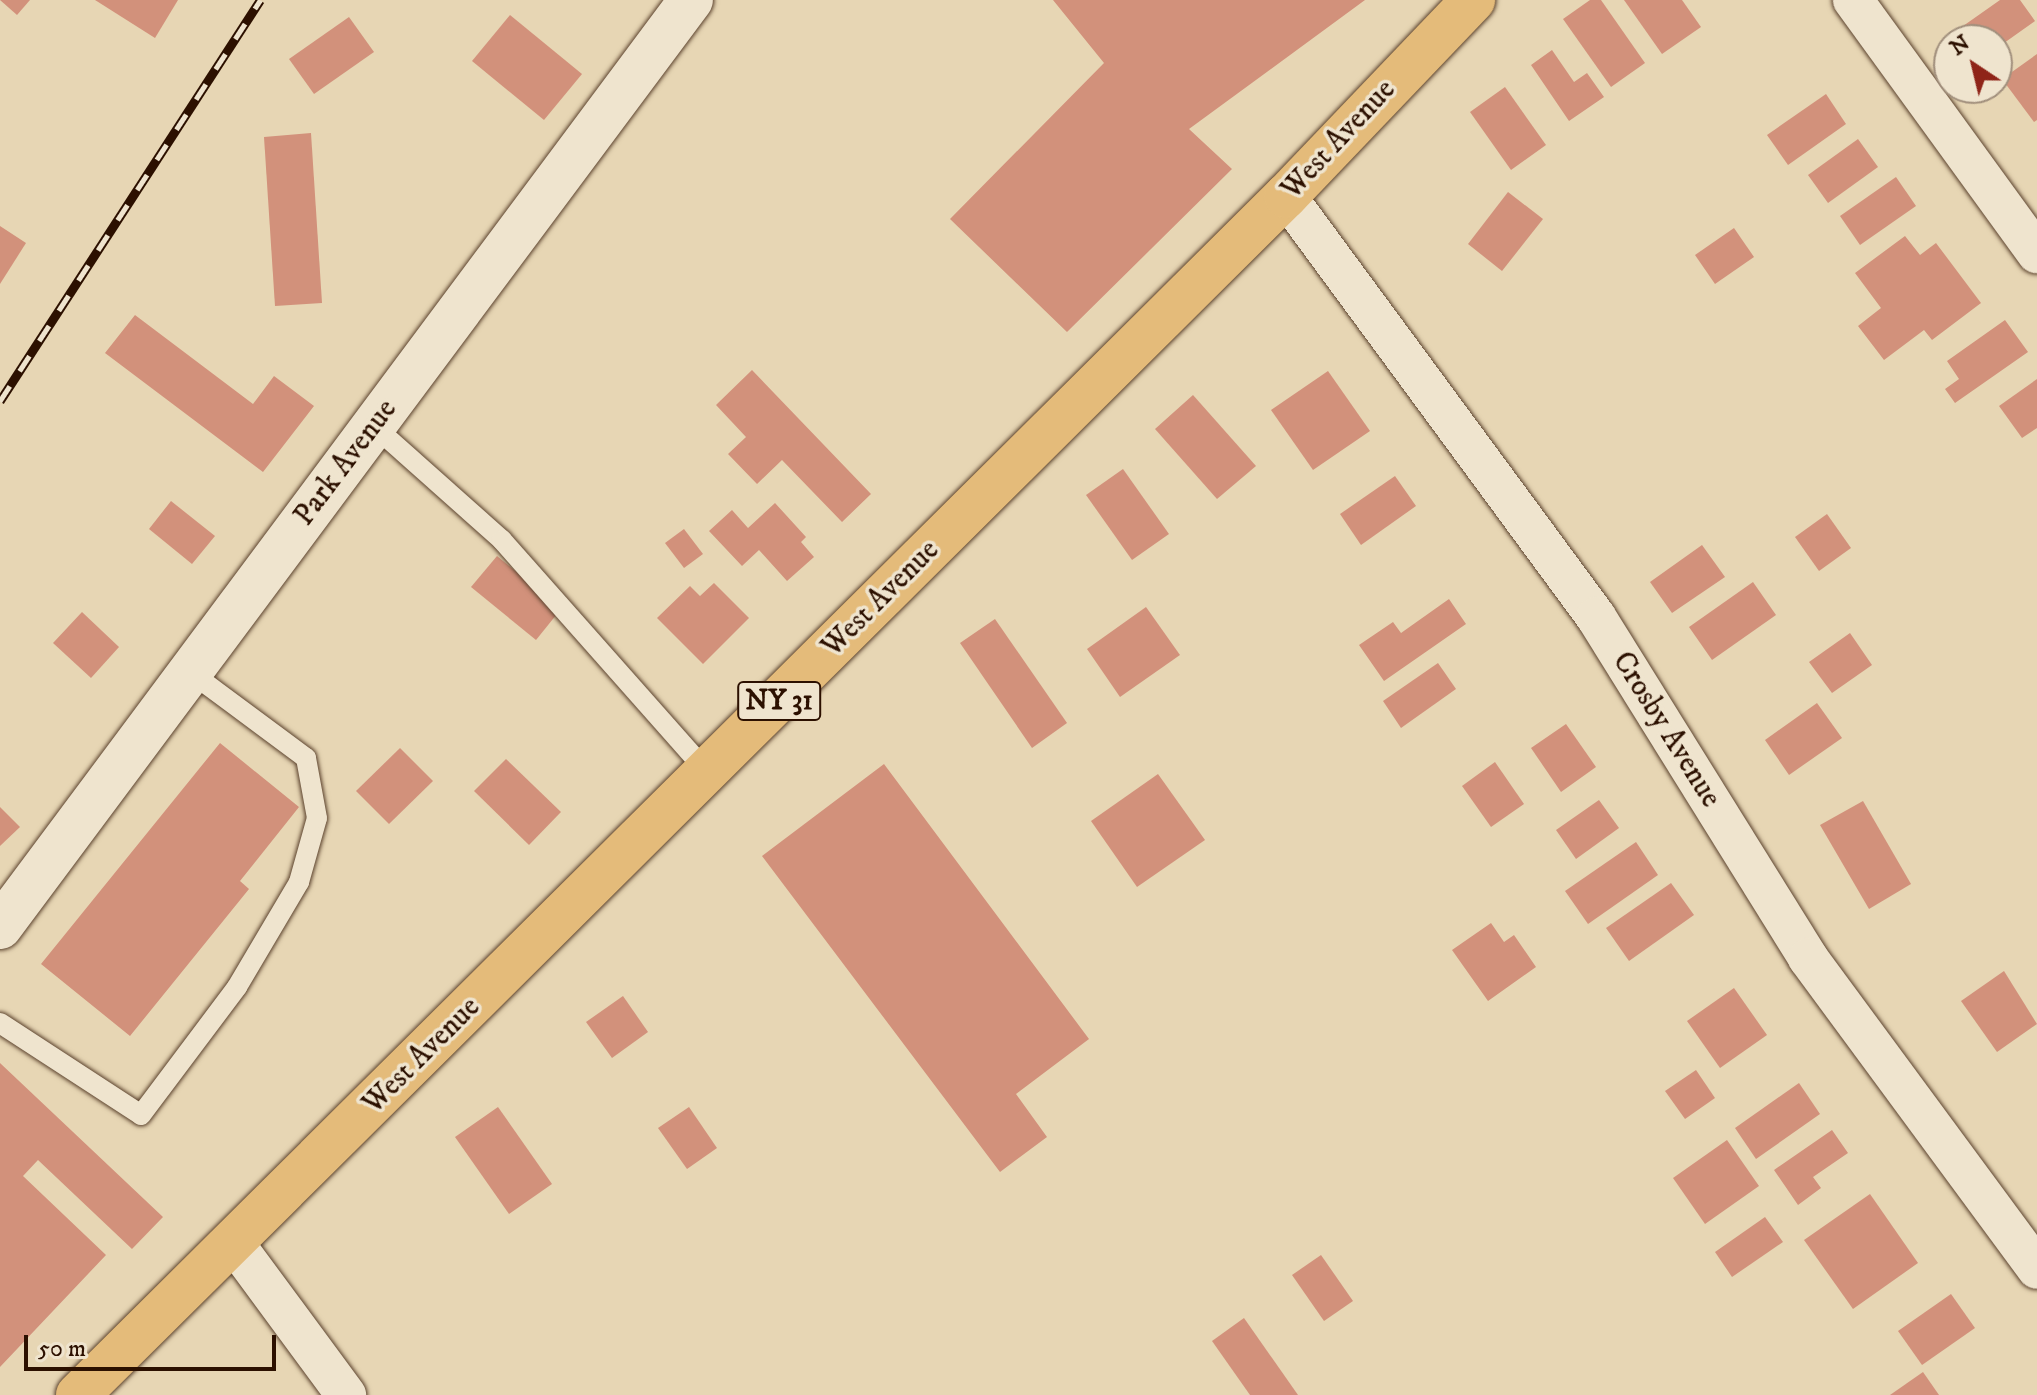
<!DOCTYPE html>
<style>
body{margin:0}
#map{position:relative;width:2037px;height:1395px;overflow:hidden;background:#e7d6b4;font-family:"IM FELL DW Pica",serif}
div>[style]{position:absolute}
.building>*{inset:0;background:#d2917b}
.roads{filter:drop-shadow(0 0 2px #5b422d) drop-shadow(0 0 2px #5b422d)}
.service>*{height:20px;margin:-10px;padding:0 10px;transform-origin:10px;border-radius:10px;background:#efe4ce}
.minor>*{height:40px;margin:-20px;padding:0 20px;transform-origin:20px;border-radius:20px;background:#efe4ce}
.secondary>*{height:44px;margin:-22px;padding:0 22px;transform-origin:22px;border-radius:22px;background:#efe4ce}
.trunk>*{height:44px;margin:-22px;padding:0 22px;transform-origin:22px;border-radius:22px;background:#e4bb7a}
.rail>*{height:9px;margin-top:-4.5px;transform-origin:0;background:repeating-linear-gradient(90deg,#efe4ce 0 18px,#2c1000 0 36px);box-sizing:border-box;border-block:2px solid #2c1000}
span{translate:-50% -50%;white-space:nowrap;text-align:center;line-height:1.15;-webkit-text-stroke:7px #efe4ce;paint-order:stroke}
.shield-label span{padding:2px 6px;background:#efe4ce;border:2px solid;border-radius:6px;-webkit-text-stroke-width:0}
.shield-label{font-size:28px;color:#2c1000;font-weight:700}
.street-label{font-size:30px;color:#2c1000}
.north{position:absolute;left:1933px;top:24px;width:80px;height:80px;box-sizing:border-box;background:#efe4ce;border:2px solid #a18f7c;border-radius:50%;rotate:325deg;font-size:22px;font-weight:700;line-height:32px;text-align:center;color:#2c1000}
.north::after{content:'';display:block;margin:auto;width:28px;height:36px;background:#8f2418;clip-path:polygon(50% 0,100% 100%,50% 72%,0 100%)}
.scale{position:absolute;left:24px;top:1335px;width:252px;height:36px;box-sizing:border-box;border:4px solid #2c1000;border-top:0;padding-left:10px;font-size:24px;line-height:28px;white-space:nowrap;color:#2c1000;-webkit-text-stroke:6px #efe4ce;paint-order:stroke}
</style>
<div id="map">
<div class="building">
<div style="clip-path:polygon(0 0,30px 0,17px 15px)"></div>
<div style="clip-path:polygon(95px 0,178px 0,155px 38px)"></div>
<div style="clip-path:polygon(1053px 0,1365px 0,1189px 129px,1232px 169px,1067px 332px,950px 219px,1104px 63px)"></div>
<div style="clip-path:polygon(1590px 0,1601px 0,1645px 63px,1611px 87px,1563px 19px)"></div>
<div style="clip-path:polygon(1624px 0,1682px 0,1701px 27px,1662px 54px)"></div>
<div style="clip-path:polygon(2000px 0,2020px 0,2035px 21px,1997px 48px,1997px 40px,1962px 40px,1956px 31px)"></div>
<div style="clip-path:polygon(510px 15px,582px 74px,544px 120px,472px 61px)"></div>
<div style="clip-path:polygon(349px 17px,374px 52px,314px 94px,289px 59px)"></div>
<div style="clip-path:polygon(1552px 50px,1574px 82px,1587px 73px,1604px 97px,1569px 121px,1531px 65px)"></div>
<div style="clip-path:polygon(2037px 54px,2037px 120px,2034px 122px,2002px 79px)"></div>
<div style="clip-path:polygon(1505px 87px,1546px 145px,1511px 170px,1470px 112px)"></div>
<div style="clip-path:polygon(1826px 94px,1846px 124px,1788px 165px,1767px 135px)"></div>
<div style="clip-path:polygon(311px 133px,322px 303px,275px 306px,264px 137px)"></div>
<div style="clip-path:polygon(1858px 139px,1878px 167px,1828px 203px,1808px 175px)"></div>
<div style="clip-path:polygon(1896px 177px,1916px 206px,1860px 245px,1840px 216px)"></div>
<div style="clip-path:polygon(1508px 192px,1543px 219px,1502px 271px,1468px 244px)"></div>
<div style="clip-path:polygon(0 226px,26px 243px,0 284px)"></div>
<div style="clip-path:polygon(1734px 228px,1754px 257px,1715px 284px,1695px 255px)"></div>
<div style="clip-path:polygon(1905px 236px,1920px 255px,1936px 243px,1981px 303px,1932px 340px,1924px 330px,1884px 360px,1858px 326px,1881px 308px,1855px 273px)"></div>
<div style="clip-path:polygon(135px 315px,253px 404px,274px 376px,314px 406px,263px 472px,105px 353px)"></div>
<div style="clip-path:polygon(2005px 320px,2028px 352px,1955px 403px,1945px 389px,1959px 379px,1947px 361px)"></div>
<div style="clip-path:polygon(752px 370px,871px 494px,842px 522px,782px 460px,757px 484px,728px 454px,746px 437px,716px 405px)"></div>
<div style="clip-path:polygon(1328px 371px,1370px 431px,1313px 470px,1271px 410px)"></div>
<div style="clip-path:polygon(2037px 379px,2037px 428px,2022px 438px,1999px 406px)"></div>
<div style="clip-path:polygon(1193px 395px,1256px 466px,1217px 499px,1155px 429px)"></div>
<div style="clip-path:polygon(1123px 469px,1169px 534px,1132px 560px,1086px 495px)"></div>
<div style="clip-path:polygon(1395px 476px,1416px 506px,1361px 545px,1340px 514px)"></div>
<div style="clip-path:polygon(171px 501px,215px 536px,192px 564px,149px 529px)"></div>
<div style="clip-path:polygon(775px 503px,806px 537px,801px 542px,814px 557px,787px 581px,759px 550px,742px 566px,709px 531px,732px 510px,748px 528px)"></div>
<div style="clip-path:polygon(1827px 514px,1851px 548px,1819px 571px,1795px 537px)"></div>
<div style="clip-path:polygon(684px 529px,703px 554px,684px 568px,665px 543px)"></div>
<div style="clip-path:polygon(1702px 545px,1725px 577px,1672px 613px,1650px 582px)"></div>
<div style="clip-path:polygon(497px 556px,561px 609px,536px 640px,471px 587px)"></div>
<div style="clip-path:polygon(1753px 582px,1776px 615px,1712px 660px,1689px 627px)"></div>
<div style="clip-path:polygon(714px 583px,749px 618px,703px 664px,657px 618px,690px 586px,700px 596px)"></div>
<div style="clip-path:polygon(1449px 599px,1466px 624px,1384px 681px,1359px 645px,1393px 622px,1401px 633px)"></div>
<div style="clip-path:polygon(1146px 607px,1180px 655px,1120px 697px,1087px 649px)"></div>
<div style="clip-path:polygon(82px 612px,119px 647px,91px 678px,53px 643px)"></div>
<div style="clip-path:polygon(995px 619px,1067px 723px,1032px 748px,960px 643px)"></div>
<div style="clip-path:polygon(1850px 633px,1872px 665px,1832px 693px,1809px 662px)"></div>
<div style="clip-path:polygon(1438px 663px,1456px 689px,1401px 728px,1383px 701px)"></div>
<div style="clip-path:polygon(1817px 703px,1842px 738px,1789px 775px,1765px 740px)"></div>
<div style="clip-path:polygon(1566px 724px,1596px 767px,1561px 792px,1531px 748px)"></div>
<div style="clip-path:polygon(220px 743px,299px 807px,240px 881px,249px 889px,130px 1036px,41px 964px)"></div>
<div style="clip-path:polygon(400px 748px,433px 781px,389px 824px,356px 791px)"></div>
<div style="clip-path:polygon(506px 759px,561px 812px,529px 845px,474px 791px)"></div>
<div style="clip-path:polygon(1495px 762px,1524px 804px,1491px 827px,1462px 786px)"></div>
<div style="clip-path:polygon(884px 764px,1089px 1039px,1016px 1094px,1047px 1137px,1000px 1172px,762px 856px)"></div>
<div style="clip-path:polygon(1158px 774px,1205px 840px,1137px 887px,1091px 821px)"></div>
<div style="clip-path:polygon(1599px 800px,1619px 828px,1576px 859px,1556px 830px)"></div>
<div style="clip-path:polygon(1863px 801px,1911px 884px,1869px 909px,1820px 825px)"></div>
<div style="clip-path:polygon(0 807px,20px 827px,0 846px)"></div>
<div style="clip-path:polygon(1636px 842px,1658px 875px,1588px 924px,1565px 891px)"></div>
<div style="clip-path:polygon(1671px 883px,1694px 915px,1629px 961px,1606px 928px)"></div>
<div style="clip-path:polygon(1491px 923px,1504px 942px,1514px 935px,1536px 967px,1488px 1001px,1452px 950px)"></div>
<div style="clip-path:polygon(2004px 971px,2037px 1024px,1997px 1052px,1961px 1001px)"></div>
<div style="clip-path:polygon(1734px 988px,1767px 1035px,1720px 1068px,1687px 1021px)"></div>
<div style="clip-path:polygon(623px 996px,648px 1032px,612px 1058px,586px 1022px)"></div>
<div style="clip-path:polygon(0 1063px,163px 1217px,132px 1249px,38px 1160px,23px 1176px,106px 1255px,0 1367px)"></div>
<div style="clip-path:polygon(1696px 1070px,1715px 1098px,1685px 1119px,1665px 1091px)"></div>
<div style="clip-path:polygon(1799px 1083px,1820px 1114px,1756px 1159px,1735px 1128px)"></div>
<div style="clip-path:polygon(498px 1107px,552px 1184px,509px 1214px,455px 1137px)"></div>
<div style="clip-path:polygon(689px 1107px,717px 1148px,687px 1169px,658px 1128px)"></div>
<div style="clip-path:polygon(1832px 1130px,1848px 1153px,1813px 1177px,1821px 1188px,1798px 1205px,1774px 1170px)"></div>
<div style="clip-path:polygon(1727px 1140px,1759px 1186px,1705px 1224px,1673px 1178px)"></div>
<div style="clip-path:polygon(1870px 1194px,1918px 1263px,1853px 1309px,1804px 1240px)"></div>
<div style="clip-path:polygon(1765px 1217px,1783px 1242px,1732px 1277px,1715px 1252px)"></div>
<div style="clip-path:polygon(1321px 1255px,1353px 1301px,1324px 1321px,1292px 1275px)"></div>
<div style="clip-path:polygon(1951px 1294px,1975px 1328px,1922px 1365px,1898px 1331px)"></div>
<div style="clip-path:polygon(1244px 1318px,1298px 1395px,1250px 1395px,1212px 1341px)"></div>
<div style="clip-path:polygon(1923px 1372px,1939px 1395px,1890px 1395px)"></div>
</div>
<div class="roads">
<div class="service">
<div style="left:374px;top:426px;width:171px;rotate:41.7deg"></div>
<div style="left:502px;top:540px;width:310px;rotate:48.5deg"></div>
<div style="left:0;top:1023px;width:168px;rotate:33.1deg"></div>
<div style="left:141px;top:1115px;width:160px;rotate:-53.1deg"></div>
<div style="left:237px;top:987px;width:122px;rotate:-59.4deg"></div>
<div style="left:299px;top:882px;width:66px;rotate:-74.3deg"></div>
<div style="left:317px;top:818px;width:61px;rotate:-100.4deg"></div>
<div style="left:306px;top:758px;width:144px;rotate:-143.4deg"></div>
</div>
<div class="minor">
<div style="left:1853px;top:0;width:313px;rotate:54deg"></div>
<div style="left:1286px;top:196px;width:523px;rotate:53.63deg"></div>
<div style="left:1596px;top:617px;width:402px;rotate:58.1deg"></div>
<div style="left:1808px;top:958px;width:386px;rotate:53.6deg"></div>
<div style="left:234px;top:1243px;width:189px;rotate:53.6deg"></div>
</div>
<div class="secondary">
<div style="left:0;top:927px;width:1156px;rotate:-53.3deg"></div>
</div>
<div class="trunk">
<div style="left:78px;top:1395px;width:1702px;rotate:-44.79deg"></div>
<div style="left:1286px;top:196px;width:271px;rotate:-46.3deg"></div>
</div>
</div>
<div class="rail">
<div style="left:0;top:401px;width:478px;rotate:-57deg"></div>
</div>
<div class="shield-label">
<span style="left:779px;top:701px">NY 31</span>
</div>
<div class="street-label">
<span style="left:1339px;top:140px;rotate:-47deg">West Avenue</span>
<span style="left:346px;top:463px;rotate:-53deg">Park Avenue</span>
<span style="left:881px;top:599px;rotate:-45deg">West Avenue</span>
<span style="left:1666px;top:730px;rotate:58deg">Crosby Avenue</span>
<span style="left:422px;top:1056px;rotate:-45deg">West Avenue</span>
</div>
<div class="north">N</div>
<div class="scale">50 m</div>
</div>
